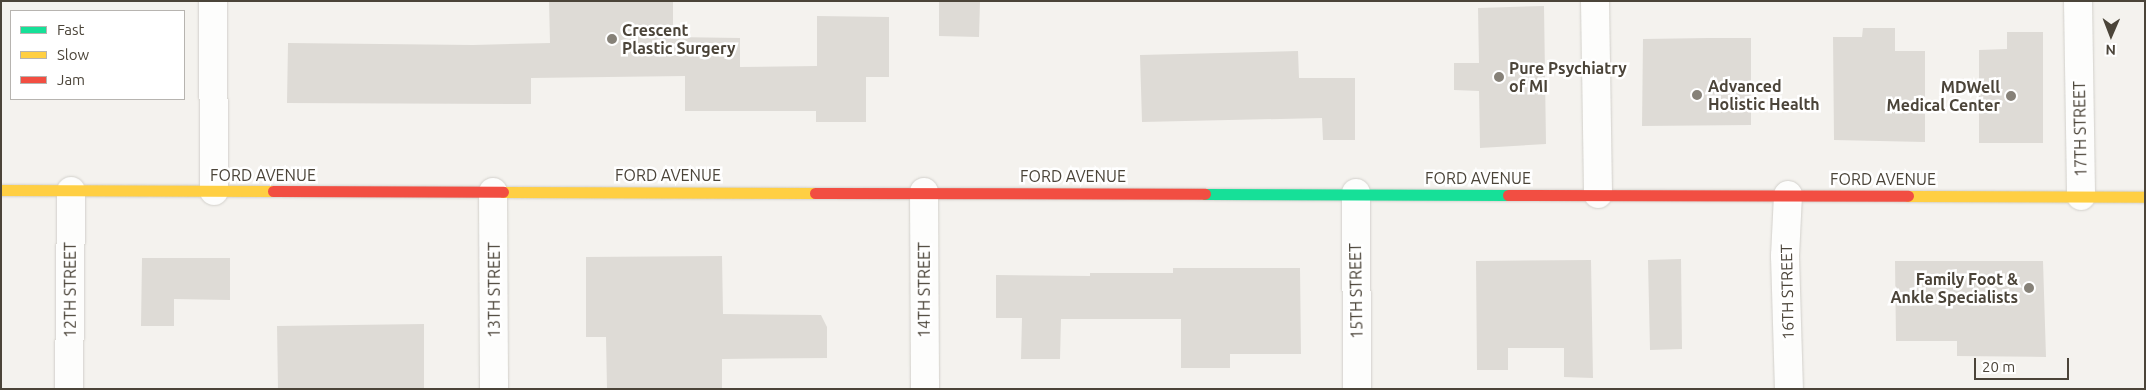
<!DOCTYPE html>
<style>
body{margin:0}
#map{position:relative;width:2146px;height:390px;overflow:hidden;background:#f4f2ee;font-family:Ubuntu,sans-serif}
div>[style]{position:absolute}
.building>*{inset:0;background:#dedbd6}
.roads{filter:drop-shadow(0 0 1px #d2d0cb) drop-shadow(0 0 1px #d2d0cb)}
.street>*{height:28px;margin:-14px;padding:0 14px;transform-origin:14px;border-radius:14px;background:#fdfdfc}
.fast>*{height:11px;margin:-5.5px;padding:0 5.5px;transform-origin:5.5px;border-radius:5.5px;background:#16e098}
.slow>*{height:11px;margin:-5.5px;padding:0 5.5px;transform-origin:5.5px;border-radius:5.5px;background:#ffcf43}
.jam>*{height:11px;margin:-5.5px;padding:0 5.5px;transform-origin:5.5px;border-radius:5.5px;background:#f24e42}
.dots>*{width:14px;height:14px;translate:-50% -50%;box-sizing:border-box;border:2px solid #fff;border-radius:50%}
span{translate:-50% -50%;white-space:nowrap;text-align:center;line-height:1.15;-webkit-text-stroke:5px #fff;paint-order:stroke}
.poi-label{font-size:16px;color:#4b4439;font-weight:700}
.left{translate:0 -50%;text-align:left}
.right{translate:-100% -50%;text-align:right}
.street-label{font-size:16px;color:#4b4439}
.frame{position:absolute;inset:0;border:2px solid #4b4439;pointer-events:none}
.legend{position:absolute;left:10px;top:10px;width:175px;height:90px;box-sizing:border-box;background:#fff;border:1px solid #b7b4b0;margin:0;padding:6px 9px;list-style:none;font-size:15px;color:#4b4439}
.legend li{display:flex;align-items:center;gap:10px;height:25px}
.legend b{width:25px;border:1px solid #b7b4b0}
.north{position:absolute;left:2086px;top:10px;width:50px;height:50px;-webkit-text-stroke:4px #fff;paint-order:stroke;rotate:181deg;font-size:14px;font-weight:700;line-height:20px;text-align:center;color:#4b4439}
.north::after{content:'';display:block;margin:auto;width:18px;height:22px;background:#4b4439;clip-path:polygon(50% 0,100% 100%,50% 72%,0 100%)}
.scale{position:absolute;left:1974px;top:358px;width:95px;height:22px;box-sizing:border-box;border:2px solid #4b4439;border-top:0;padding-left:6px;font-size:15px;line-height:18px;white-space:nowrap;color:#4b4439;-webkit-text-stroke:4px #fff;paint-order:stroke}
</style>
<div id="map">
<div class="building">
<div style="clip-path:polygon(549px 1px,673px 1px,673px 37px,740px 38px,740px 67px,817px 66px,817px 16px,889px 17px,889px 77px,866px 77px,866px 122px,816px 122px,816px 111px,685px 111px,685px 76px,531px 78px,531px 104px,287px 103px,288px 43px,473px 45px,550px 43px)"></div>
<div style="clip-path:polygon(939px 1px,980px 1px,979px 37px,939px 36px)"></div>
<div style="clip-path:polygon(1544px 6px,1546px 144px,1480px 148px,1479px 91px,1454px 90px,1454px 63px,1479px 63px,1478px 8px)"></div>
<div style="clip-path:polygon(1863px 28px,1895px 28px,1895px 51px,1925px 51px,1925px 142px,1834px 140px,1833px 37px,1862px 37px)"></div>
<div style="clip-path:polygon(2007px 32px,2043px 32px,2043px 143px,1979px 143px,1979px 50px,2007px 49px)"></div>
<div style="clip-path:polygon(1708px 38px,1751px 38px,1751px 125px,1642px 126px,1643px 39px)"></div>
<div style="clip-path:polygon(1298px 51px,1299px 78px,1355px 78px,1355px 140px,1323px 140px,1322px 118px,1142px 122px,1140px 55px)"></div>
<div style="clip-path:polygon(722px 256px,723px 314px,821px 315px,827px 327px,827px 358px,722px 359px,722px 389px,607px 389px,606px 337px,586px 337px,586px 257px)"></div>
<div style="clip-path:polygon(142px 258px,230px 258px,230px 300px,174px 299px,174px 326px,141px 326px)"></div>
<div style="clip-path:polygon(1681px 259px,1682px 349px,1650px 350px,1648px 260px)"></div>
<div style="clip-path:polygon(1591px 260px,1593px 378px,1564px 377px,1564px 348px,1508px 348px,1508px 370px,1477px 370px,1476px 261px)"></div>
<div style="clip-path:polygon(1895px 261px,2043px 261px,2046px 357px,1957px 356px,1957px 341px,1896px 341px)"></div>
<div style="clip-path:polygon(1173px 268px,1300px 268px,1301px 354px,1230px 354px,1230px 368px,1181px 368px,1181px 319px,1061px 319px,1060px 359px,1021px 359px,1022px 318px,996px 318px,996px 275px,1090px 276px,1090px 273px,1173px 273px)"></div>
<div style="clip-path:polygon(424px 324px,424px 389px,278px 389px,277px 326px)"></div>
</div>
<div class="roads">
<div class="street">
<div style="left:213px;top:1px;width:190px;rotate:89.7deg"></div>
<div style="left:1595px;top:1px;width:193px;rotate:89.1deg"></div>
<div style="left:2078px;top:1px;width:195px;rotate:89.1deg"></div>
<div style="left:493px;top:192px;width:197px;rotate:89.7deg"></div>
<div style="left:924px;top:192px;width:197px;rotate:89.7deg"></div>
<div style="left:1356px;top:193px;width:196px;rotate:89.7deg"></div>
<div style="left:1788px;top:195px;width:61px;rotate:92.8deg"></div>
<div style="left:1785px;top:256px;width:133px;rotate:88.3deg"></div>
<div style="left:69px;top:389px;width:198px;rotate:-89.4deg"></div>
</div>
<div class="fast">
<div style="left:1205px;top:194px;width:303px;rotate:0.2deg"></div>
</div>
<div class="slow">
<div style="left:1px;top:190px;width:272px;rotate:0.2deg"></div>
<div style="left:503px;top:192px;width:312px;rotate:0.2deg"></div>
<div style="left:1908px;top:196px;width:237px;rotate:0.2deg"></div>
</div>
<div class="jam">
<div style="left:273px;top:191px;width:230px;rotate:0.2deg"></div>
<div style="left:815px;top:193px;width:390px;rotate:0.1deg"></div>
<div style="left:1508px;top:195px;width:400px;rotate:0.1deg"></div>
</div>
</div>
<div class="dots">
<div style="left:612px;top:39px;background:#868178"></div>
<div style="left:1499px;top:77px;background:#868178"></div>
<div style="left:1697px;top:95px;background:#868178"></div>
<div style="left:2011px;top:96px;background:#868178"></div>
<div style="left:2029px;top:288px;background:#868178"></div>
</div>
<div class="poi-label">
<span class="left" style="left:622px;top:39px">Crescent<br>Plastic Surgery</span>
<span class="left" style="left:1509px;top:77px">Pure Psychiatry<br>of MI</span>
<span class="left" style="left:1708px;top:95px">Advanced<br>Holistic Health</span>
<span class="right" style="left:2000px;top:96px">MDWell<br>Medical Center</span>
<span class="right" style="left:2018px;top:288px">Family Foot &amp;<br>Ankle Specialists</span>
</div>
<div class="street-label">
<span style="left:2080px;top:129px;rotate:-91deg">17TH STREET</span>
<span style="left:263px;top:175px">FORD AVENUE</span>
<span style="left:668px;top:175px">FORD AVENUE</span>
<span style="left:1073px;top:176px">FORD AVENUE</span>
<span style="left:1478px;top:178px">FORD AVENUE</span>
<span style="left:1883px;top:179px">FORD AVENUE</span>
<span style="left:70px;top:290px;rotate:-90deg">12TH STREET</span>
<span style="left:494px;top:290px;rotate:-90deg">13TH STREET</span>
<span style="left:924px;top:290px;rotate:-90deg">14TH STREET</span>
<span style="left:1356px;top:291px;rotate:-91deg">15TH STREET</span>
<span style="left:1787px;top:292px;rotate:-91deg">16TH STREET</span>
</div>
<div class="frame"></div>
<ul class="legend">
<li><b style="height:6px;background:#16e098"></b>Fast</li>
<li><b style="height:6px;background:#ffcf43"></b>Slow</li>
<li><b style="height:6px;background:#f24e42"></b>Jam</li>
</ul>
<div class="north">N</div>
<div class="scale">20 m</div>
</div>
